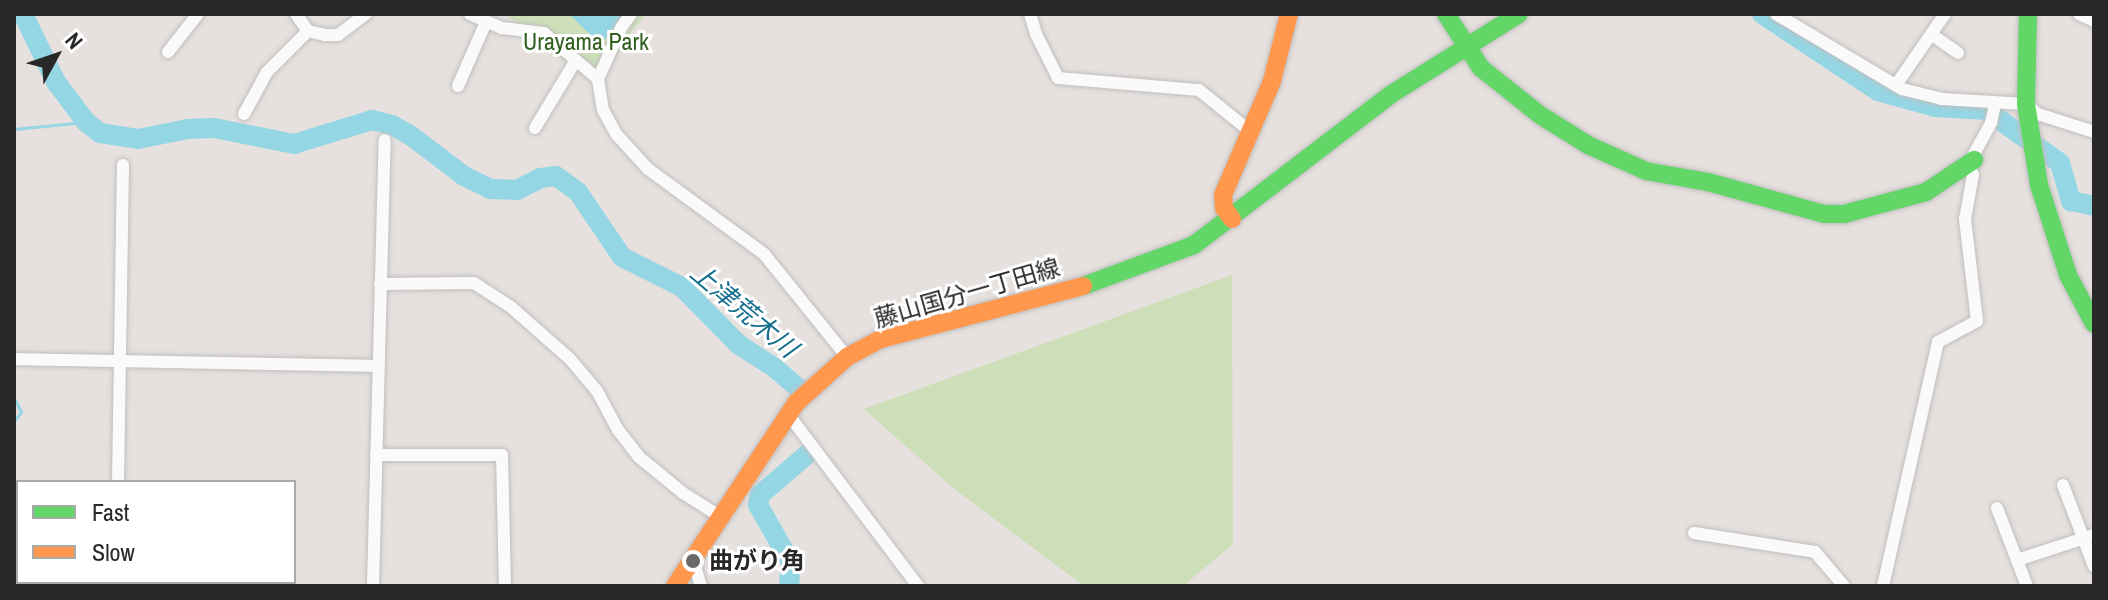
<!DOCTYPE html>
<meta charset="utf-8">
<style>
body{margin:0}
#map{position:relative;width:2108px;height:600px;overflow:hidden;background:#e6e1de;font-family:"Archivo Narrow","Noto Sans JP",sans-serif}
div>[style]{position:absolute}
.green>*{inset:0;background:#ccdfb8}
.water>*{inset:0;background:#95d6e4}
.stream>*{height:3px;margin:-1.5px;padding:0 1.5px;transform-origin:1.5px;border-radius:1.5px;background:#95d6e4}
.river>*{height:20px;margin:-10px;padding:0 10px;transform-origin:10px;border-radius:10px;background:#95d6e4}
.roads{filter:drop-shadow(0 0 2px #c0bebf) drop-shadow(0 0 2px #c0bebf)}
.street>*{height:12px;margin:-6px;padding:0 6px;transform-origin:6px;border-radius:6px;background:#fbfafa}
.fast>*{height:18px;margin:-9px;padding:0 9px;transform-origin:9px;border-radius:9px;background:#63d668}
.slow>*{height:18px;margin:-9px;padding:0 9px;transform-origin:9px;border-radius:9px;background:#ff974d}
.dots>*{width:22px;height:22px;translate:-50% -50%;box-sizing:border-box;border:4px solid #fff;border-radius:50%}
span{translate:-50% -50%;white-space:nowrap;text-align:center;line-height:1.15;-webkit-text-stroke:6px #fff;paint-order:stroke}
.park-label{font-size:24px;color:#305f1e}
.street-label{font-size:24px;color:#282828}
.poi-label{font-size:24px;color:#282828;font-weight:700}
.left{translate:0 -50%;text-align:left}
.water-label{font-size:26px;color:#156e8e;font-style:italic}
.frame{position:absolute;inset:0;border:16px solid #282828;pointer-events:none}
.legend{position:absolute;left:16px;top:480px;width:280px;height:104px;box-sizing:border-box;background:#fff;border:2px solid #a9a9a9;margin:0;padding:10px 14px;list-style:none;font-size:24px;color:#282828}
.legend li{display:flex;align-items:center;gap:16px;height:40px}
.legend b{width:40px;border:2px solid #a9a9a9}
.north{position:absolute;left:16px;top:16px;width:80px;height:80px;-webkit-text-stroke:6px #fff;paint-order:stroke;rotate:50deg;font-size:22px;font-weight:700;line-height:32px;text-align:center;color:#282828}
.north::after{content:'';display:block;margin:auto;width:28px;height:36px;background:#282828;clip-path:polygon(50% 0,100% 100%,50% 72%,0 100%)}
</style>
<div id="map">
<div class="green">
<div style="clip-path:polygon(505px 14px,646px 14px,591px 81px)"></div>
<div style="clip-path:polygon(1232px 275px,1233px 544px,1183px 586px,1084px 586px,953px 488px,864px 409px)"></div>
</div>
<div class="water">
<div style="clip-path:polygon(569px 14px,625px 14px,606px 39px,596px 40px)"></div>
</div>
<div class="stream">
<div style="left:14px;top:129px;width:72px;rotate:-5.6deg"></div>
<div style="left:14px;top:398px;width:16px;rotate:63deg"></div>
<div style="left:21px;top:412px;width:11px;rotate:128deg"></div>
</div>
<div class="river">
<div style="left:23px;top:14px;width:76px;rotate:64.1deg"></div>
<div style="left:56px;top:82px;width:50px;rotate:53.1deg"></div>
<div style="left:86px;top:122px;width:18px;rotate:38deg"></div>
<div style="left:100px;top:133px;width:38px;rotate:9deg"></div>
<div style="left:138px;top:139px;width:51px;rotate:-11.3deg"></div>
<div style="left:188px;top:129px;width:26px;rotate:-2deg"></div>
<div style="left:214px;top:128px;width:82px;rotate:11.3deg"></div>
<div style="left:294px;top:144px;width:82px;rotate:-17.1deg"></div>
<div style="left:372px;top:120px;width:21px;rotate:14deg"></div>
<div style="left:392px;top:125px;width:21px;rotate:29deg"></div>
<div style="left:410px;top:135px;width:68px;rotate:37.2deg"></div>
<div style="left:464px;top:176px;width:30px;rotate:26deg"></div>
<div style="left:491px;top:189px;width:26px;rotate:2deg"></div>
<div style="left:517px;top:190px;width:27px;rotate:-27deg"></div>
<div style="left:541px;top:178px;width:15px;rotate:-8deg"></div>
<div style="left:556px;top:176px;width:27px;rotate:36deg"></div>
<div style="left:578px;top:192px;width:78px;rotate:55.9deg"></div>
<div style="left:622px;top:257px;width:67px;rotate:26.6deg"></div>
<div style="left:682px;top:287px;width:80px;rotate:45.5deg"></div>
<div style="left:738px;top:344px;width:44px;rotate:33deg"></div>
<div style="left:775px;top:368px;width:35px;rotate:41deg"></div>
<div style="left:1762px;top:14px;width:139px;rotate:33.6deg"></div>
<div style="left:1878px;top:91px;width:59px;rotate:15.7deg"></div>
<div style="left:1935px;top:107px;width:51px;rotate:3.4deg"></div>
<div style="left:1986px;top:110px;width:91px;rotate:35.6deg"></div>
<div style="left:2060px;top:163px;width:40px;rotate:74deg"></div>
<div style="left:2071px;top:201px;width:24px;rotate:12deg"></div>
<div style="left:789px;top:586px;width:23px;rotate:-85deg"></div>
<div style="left:791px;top:563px;width:67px;rotate:-119.6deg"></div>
<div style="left:758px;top:505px;width:10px;rotate:-79deg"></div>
<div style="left:760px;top:495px;width:67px;rotate:-40.8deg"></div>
</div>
<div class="roads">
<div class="street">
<div style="left:296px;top:14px;width:21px;rotate:55deg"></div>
<div style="left:308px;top:31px;width:17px;rotate:13deg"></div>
<div style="left:325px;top:35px;width:13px"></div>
<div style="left:338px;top:35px;width:35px;rotate:-37deg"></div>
<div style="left:470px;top:14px;width:35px;rotate:24deg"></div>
<div style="left:502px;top:28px;width:42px;rotate:6.8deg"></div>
<div style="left:544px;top:33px;width:71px;rotate:40.4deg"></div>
<div style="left:631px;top:14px;width:17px;rotate:126deg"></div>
<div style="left:621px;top:28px;width:56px;rotate:114.3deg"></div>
<div style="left:598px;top:79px;width:31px;rotate:81deg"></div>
<div style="left:603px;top:110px;width:29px;rotate:61deg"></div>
<div style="left:617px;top:135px;width:46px;rotate:47.6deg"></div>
<div style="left:648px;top:169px;width:144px;rotate:36.2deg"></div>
<div style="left:764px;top:254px;width:132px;rotate:51.1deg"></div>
<div style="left:1030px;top:14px;width:21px;rotate:73deg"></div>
<div style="left:1036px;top:34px;width:49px;rotate:63.4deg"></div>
<div style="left:1058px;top:78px;width:142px;rotate:4.9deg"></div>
<div style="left:1199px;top:90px;width:67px;rotate:38.9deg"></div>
<div style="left:1776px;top:14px;width:147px;rotate:30.8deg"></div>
<div style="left:1902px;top:89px;width:41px;rotate:14deg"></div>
<div style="left:1942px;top:99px;width:84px;rotate:3.4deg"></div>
<div style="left:2026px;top:104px;width:16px;rotate:40deg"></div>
<div style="left:2038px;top:114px;width:59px;rotate:17.8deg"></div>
<div style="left:2079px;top:14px;width:17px;rotate:25deg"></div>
<div style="left:1931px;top:34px;width:33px;rotate:35deg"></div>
<div style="left:168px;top:52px;width:48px;rotate:-51.7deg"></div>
<div style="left:1896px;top:85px;width:86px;rotate:-55.4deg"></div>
<div style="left:458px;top:86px;width:70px;rotate:-66.4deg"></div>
<div style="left:244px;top:114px;width:48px;rotate:-61.3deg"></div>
<div style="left:267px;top:72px;width:58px;rotate:-45deg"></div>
<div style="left:535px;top:128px;width:79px;rotate:-58.9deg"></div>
<div style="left:380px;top:284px;width:94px;rotate:-0.6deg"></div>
<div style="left:474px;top:283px;width:44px;rotate:33deg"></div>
<div style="left:511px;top:307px;width:79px;rotate:41.4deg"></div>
<div style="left:570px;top:359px;width:42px;rotate:49.8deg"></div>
<div style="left:597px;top:391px;width:44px;rotate:61.7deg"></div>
<div style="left:618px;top:430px;width:34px;rotate:52deg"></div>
<div style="left:639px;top:457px;width:57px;rotate:39.3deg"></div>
<div style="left:683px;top:493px;width:45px;rotate:32.3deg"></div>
<div style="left:14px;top:359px;width:362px;rotate:1.1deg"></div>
<div style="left:788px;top:414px;width:216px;rotate:52.9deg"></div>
<div style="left:376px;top:455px;width:126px"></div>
<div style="left:502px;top:455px;width:131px;rotate:88.7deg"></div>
<div style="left:118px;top:482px;width:317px;rotate:-89.1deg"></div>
<div style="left:2063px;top:485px;width:87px;rotate:69.1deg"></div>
<div style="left:1997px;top:508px;width:84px;rotate:69deg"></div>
<div style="left:1694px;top:533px;width:122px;rotate:8.9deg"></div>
<div style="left:1815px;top:552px;width:45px;rotate:49.5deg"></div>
<div style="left:693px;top:560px;width:27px;rotate:73deg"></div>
<div style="left:2017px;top:560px;width:81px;rotate:-18deg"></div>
<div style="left:116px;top:586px;width:4px;rotate:-90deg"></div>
<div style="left:373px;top:586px;width:446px;rotate:-88.5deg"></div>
<div style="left:1883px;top:586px;width:250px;rotate:-77.3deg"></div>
<div style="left:1938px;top:342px;width:44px;rotate:-28.3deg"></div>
<div style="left:1977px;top:321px;width:103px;rotate:-96.7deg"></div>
<div style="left:1965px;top:219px;width:45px;rotate:-79.7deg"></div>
<div style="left:1973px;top:175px;width:11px;rotate:-117deg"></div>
<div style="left:1968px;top:165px;width:48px;rotate:-61.3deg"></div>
<div style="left:1991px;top:123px;width:19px;rotate:-78deg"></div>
</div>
<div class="fast">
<div style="left:1446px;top:14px;width:64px;rotate:57.1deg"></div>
<div style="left:1481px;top:68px;width:75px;rotate:38.5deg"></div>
<div style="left:1540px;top:115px;width:57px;rotate:32deg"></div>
<div style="left:1588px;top:145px;width:64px;rotate:24.1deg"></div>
<div style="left:1646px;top:171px;width:63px;rotate:10.1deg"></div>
<div style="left:1708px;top:182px;width:120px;rotate:15.4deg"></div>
<div style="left:1824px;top:214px;width:20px"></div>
<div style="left:1844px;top:214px;width:85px;rotate:-15deg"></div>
<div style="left:1926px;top:192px;width:58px;rotate:-33.7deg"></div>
<div style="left:2028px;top:14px;width:90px;rotate:91.3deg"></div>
<div style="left:2026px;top:104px;width:82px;rotate:80.9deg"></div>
<div style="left:2039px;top:185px;width:95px;rotate:72.1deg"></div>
<div style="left:2068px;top:275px;width:55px;rotate:62deg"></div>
<div style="left:1083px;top:286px;width:118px;rotate:-20.3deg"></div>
<div style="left:1194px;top:245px;width:247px;rotate:-37.4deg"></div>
<div style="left:1390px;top:95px;width:152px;rotate:-32.1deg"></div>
</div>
<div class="slow">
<div style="left:1232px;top:219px;width:14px;rotate:-126deg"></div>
<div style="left:1224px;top:208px;width:13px;rotate:-94deg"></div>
<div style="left:1223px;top:195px;width:124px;rotate:-66.7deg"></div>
<div style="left:1272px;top:81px;width:69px;rotate:-75.8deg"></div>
<div style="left:675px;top:586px;width:219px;rotate:-56.5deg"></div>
<div style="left:796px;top:403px;width:69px;rotate:-42deg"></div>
<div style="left:847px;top:357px;width:38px;rotate:-28deg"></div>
<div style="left:881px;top:339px;width:209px;rotate:-14.7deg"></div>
</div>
</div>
<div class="dots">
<div style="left:693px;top:561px;background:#6a6968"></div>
</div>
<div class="park-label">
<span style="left:586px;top:42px">Urayama Park</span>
</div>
<div class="street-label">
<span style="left:967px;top:293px;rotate:-16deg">藤山国分一丁田線</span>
</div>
<div class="poi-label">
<span class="left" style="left:709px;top:561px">曲がり角</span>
</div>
<div class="water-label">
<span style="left:744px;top:310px;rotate:40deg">上津荒木川</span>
</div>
<div class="frame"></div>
<ul class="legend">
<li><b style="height:10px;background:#63d668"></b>Fast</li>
<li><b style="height:10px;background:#ff974d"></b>Slow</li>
</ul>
<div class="north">N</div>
</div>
